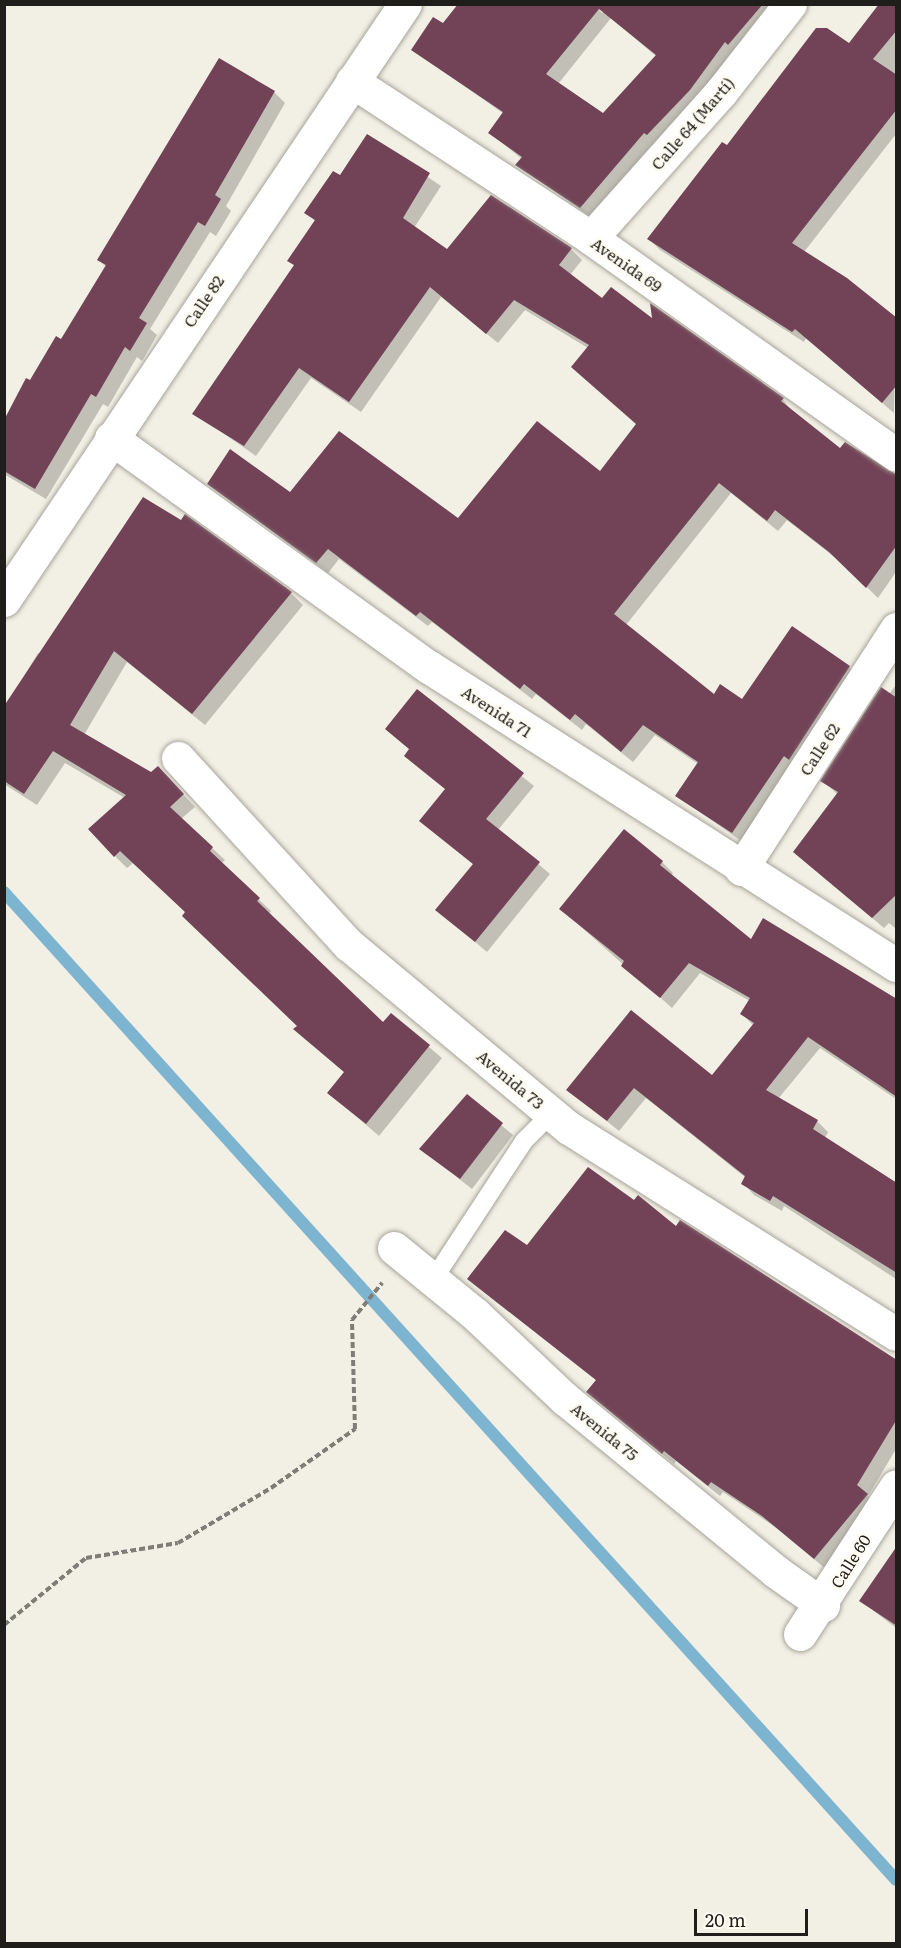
<!DOCTYPE html>
<meta charset="utf-8">
<style>
body{margin:0}
#map{position:relative;width:901px;height:1948px;overflow:hidden;background:#f2efe4;font-family:Literata,serif}
div>[style]{position:absolute}
.shadow>*{inset:0;background:#0003}
.stream>*{height:12px;margin:-6px;padding:0 6px;transform-origin:6px;border-radius:6px;background:#7db4d0}
.building>*{inset:0;background:#724357}
.path>*{height:4px;margin-top:-2px;transform-origin:0;background:repeating-linear-gradient(90deg,#7f7e76 0 6px,transparent 0 9px)}
.roads{filter:drop-shadow(0 0 2px #a7a49a) drop-shadow(0 0 2px #a7a49a)}
.lane>*{height:18px;margin:-9px;padding:0 9px;transform-origin:9px;border-radius:9px;background:#fff}
.street>*{height:33px;margin:-16.5px;padding:0 16.5px;transform-origin:16.5px;border-radius:16.5px;background:#fff}
span{translate:-50% -50%;white-space:nowrap;text-align:center;line-height:1.15;-webkit-text-stroke:6px #fffdf3;paint-order:stroke}
.street-label{font-size:16px;color:#1f1e1a}
.frame{position:absolute;inset:0;border:6px solid #1f1e1a;pointer-events:none}
.scale{position:absolute;left:694px;top:1909px;width:114px;height:27px;box-sizing:border-box;border:3px solid #1f1e1a;border-top:0;padding-left:8px;font-size:18px;line-height:21px;white-space:nowrap;color:#1f1e1a;-webkit-text-stroke:4px #fffdf3;paint-order:stroke}
</style>
<div id="map">
<div class="shadow">
<div style="clip-path:polygon(evenodd,611px 4px,772px 4px,701px 100px,592px 218px,517px 165px,522px 159px,490px 133px,504px 114px,413px 50px,444px 25px,598px 9px,602px 13px,611px 4px,611px 18px,657px 57px,603px 115px,558px 84px,611px 18px)"></div>
<div style="clip-path:polygon(896px 4px,896px 134px,804px 252px,896px 320px,894px 413px,806px 338px,804px 342px,660px 250px,649px 239px,727px 147px)"></div>
<div style="clip-path:polygon(274px 92px,285px 103px,226px 206px,231px 211px,216px 236px,210px 232px,150px 329px,157px 335px,142px 361px,137px 357px,108px 407px,103px 404px,46px 499px,4px 474px,4px 423px,62px 341px,106px 267px,99px 260px)"></div>
<div style="clip-path:polygon(367px 136px,441px 186px,414px 228px,447px 251px,571px 249px,582px 260px,570px 275px,603px 300px,654px 322px,783px 399px,792px 412px,840px 450px,896px 480px,896px 572px,878px 598px,842px 563px,787px 520px,778px 531px,731px 493px,626px 625px,714px 696px,743px 701px,849px 667px,860px 678px,744px 843px,677px 796px,698px 764px,655px 735px,633px 762px,586px 724px,582px 730px,536px 694px,532px 699px,432px 622px,428px 626px,339px 559px,328px 573px,208px 484px,458px 520px,600px 474px,637px 424px,588px 348px,525px 310px,498px 343px,441px 297px,361px 412px,311px 378px,256px 456px,194px 413px,295px 266px,289px 261px,316px 222px,306px 212px,340px 178px)"></div>
<div style="clip-path:polygon(291px 593px,303px 605px,205px 725px,127px 662px,84px 735px,151px 774px,170px 780px,195px 807px,181px 819px,225px 860px,221px 864px,271px 911px,269px 914px,384px 1024px,391px 1015px,442px 1058px,379px 1136px,329px 1093px,345px 1073px,295px 1029px,298px 1026px,187px 912px,133px 863px,127px 868px,115px 856px,125px 798px,65px 763px,37px 805px,4px 784px,4px 709px,38px 653px,43px 656px)"></div>
<div style="clip-path:polygon(896px 685px,896px 929px,889px 923px,884px 928px,806px 862px,838px 795px,822px 780px)"></div>
<div style="clip-path:polygon(417px 691px,534px 786px,498px 830px,550px 874px,487px 952px,437px 910px,474px 865px,421px 821px,446px 790px,411px 750px)"></div>
<div style="clip-path:polygon(624px 831px,662px 862px,673px 873px,671px 876px,751px 941px,896px 1001px,896px 1099px,820px 1048px,778px 1099px,817px 1121px,828px 1132px,825px 1138px,896px 1185px,896px 1279px,784px 1206px,782px 1211px,754px 1195px,743px 1183px,746px 1178px,646px 1098px,619px 1131px,568px 1090px,712px 1077px,754px 1026px,742px 1014px,750px 1001px,700px 973px,672px 1008px,561px 909px)"></div>
<div style="clip-path:polygon(467px 1096px,513px 1135px,472px 1189px,421px 1149px)"></div>
<div style="clip-path:polygon(635px 1202px,676px 1228px,680px 1222px,896px 1361px,896px 1449px,868px 1496px,878px 1506px,826px 1569px,775px 1527px,723px 1492px,720px 1496px,676px 1461px,674px 1464px,588px 1392px,597px 1381px,469px 1279px,527px 1247px)"></div>
<div style="clip-path:polygon(896px 1553px,896px 1628px,861px 1601px)"></div>
</div>
<div class="stream">
<div style="left:4px;top:892px;width:1331px;rotate:47.92deg"></div>
</div>
<div class="building">
<div style="clip-path:polygon(evenodd,458px 4px,763px 4px,728px 45px,725px 42px,690px 90px,647px 135px,644px 133px,580px 208px,515px 165px,522px 157px,488px 133px,503px 112px,411px 50px,433px 17px,443px 23px,458px 4px,599px 9px,656px 55px,603px 113px,546px 74px,599px 9px)"></div>
<div style="clip-path:polygon(879px 4px,897px 4px,897px 30px,873px 59px,897px 75px,897px 109px,792px 243px,847px 278px,897px 318px,897px 385px,882px 403px,795px 329px,792px 332px,647px 239px,722px 142px,727px 145px,816px 28px,827px 28px,849px 43px)"></div>
<div style="clip-path:polygon(219px 58px,275px 91px,215px 195px,221px 199px,205px 226px,198px 222px,139px 318px,147px 323px,130px 351px,125px 347px,96px 397px,91px 394px,35px 489px,4px 471px,4px 420px,26px 378px,30px 380px,56px 336px,61px 339px,106px 265px,97px 260px)"></div>
<div style="clip-path:polygon(367px 134px,430px 173px,403px 218px,447px 249px,491px 195px,572px 248px,559px 265px,602px 298px,611px 287px,652px 318px,650px 303px,784px 398px,781px 401px,840px 448px,845px 442px,897px 475px,897px 545px,866px 588px,829px 552px,775px 510px,767px 521px,719px 483px,614px 614px,714px 694px,720px 684px,742px 699px,792px 626px,850px 666px,789px 760px,784px 756px,732px 833px,675px 796px,698px 762px,643px 725px,621px 752px,575px 714px,570px 720px,524px 684px,520px 689px,420px 612px,416px 616px,328px 549px,316px 563px,207px 484px,230px 449px,290px 492px,339px 431px,458px 518px,537px 421px,600px 471px,636px 424px,571px 367px,589px 345px,514px 300px,486px 334px,430px 287px,349px 402px,299px 368px,244px 446px,192px 414px,294px 265px,287px 261px,315px 220px,304px 213px,333px 171px,340px 175px)"></div>
<div style="clip-path:polygon(143px 497px,181px 520px,185px 514px,292px 592px,192px 714px,114px 651px,70px 725px,151px 772px,158px 766px,184px 794px,170px 807px,213px 847px,210px 851px,260px 898px,257px 901px,383px 1022px,391px 1013px,430px 1045px,366px 1124px,327px 1093px,344px 1072px,293px 1029px,297px 1026px,182px 916px,185px 912px,120px 851px,114px 857px,88px 829px,126px 795px,53px 751px,24px 794px,4px 781px,4px 706px)"></div>
<div style="clip-path:polygon(881px 687px,897px 698px,897px 894px,872px 918px,793px 852px,838px 792px,820px 781px)"></div>
<div style="clip-path:polygon(417px 689px,524px 773px,486px 819px,540px 862px,475px 942px,435px 910px,473px 864px,419px 821px,445px 789px,404px 756px,409px 749px,385px 729px)"></div>
<div style="clip-path:polygon(624px 829px,663px 861px,660px 865px,751px 939px,763px 918px,897px 999px,897px 1097px,808px 1037px,766px 1090px,818px 1120px,813px 1129px,897px 1183px,897px 1273px,773px 1196px,770px 1201px,741px 1184px,745px 1176px,634px 1088px,607px 1121px,566px 1090px,631px 1010px,712px 1075px,754px 1023px,740px 1014px,750px 998px,689px 963px,660px 998px,621px 966px,624px 961px,559px 909px)"></div>
<div style="clip-path:polygon(467px 1094px,503px 1123px,460px 1179px,419px 1149px)"></div>
<div style="clip-path:polygon(588px 1167px,634px 1200px,638px 1195px,676px 1226px,680px 1220px,897px 1360px,897px 1419px,857px 1485px,868px 1494px,814px 1559px,762px 1516px,711px 1482px,708px 1486px,664px 1451px,662px 1454px,586px 1392px,596px 1380px,467px 1279px,505px 1230px,527px 1245px)"></div>
<div style="clip-path:polygon(897px 1546px,897px 1626px,859px 1601px)"></div>
</div>
<div class="path">
<div style="left:4px;top:1625px;width:106px;rotate:-39.3deg"></div>
<div style="left:86px;top:1558px;width:93px;rotate:-9.3deg"></div>
<div style="left:178px;top:1543px;width:108px;rotate:-30.6deg"></div>
<div style="left:271px;top:1488px;width:103px;rotate:-35.1deg"></div>
<div style="left:355px;top:1429px;width:109px;rotate:-91.6deg"></div>
<div style="left:352px;top:1320px;width:48px;rotate:-51deg"></div>
</div>
<div class="roads">
<div class="lane">
<div style="left:433px;top:1280px;width:166px;rotate:-56.8deg"></div>
<div style="left:524px;top:1141px;width:40px;rotate:-45deg"></div>
</div>
<div class="street">
<div style="left:352px;top:81px;width:286px;rotate:33.3deg"></div>
<div style="left:591px;top:238px;width:374px;rotate:35.4deg"></div>
<div style="left:591px;top:238px;width:195px;rotate:-48.3deg"></div>
<div style="left:721px;top:92px;width:112px;rotate:-51.9deg"></div>
<div style="left:111px;top:438px;width:392px;rotate:35.8deg"></div>
<div style="left:429px;top:667px;width:554px;rotate:32.54deg"></div>
<div style="left:4px;top:600px;width:718px;rotate:-56.07deg"></div>
<div style="left:178px;top:758px;width:253px;rotate:47.6deg"></div>
<div style="left:349px;top:945px;width:286px;rotate:39.8deg"></div>
<div style="left:569px;top:1128px;width:386px;rotate:32.2deg"></div>
<div style="left:741px;top:869px;width:286px;rotate:-57.1deg"></div>
<div style="left:394px;top:1248px;width:104px;rotate:39.2deg"></div>
<div style="left:475px;top:1314px;width:124px;rotate:43.4deg"></div>
<div style="left:565px;top:1399px;width:271px;rotate:39.3deg"></div>
<div style="left:775px;top:1571px;width:59px;rotate:35.3deg"></div>
<div style="left:800px;top:1634px;width:176px;rotate:-57deg"></div>
</div>
</div>
<div class="street-label">
<span style="left:692px;top:123px;rotate:-49deg">Calle 64 (Martí)</span>
<span style="left:627px;top:264px;rotate:35deg">Avenida 69</span>
<span style="left:203px;top:301px;rotate:-56deg">Calle 82</span>
<span style="left:497px;top:711px;rotate:33deg">Avenida 71</span>
<span style="left:819px;top:749px;rotate:-57deg">Calle 62</span>
<span style="left:511px;top:1079px;rotate:40deg">Avenida 73</span>
<span style="left:605px;top:1431px;rotate:39deg">Avenida 75</span>
<span style="left:850px;top:1561px;rotate:-58deg">Calle 60</span>
</div>
<div class="frame"></div>
<div class="scale">20 m</div>
</div>
